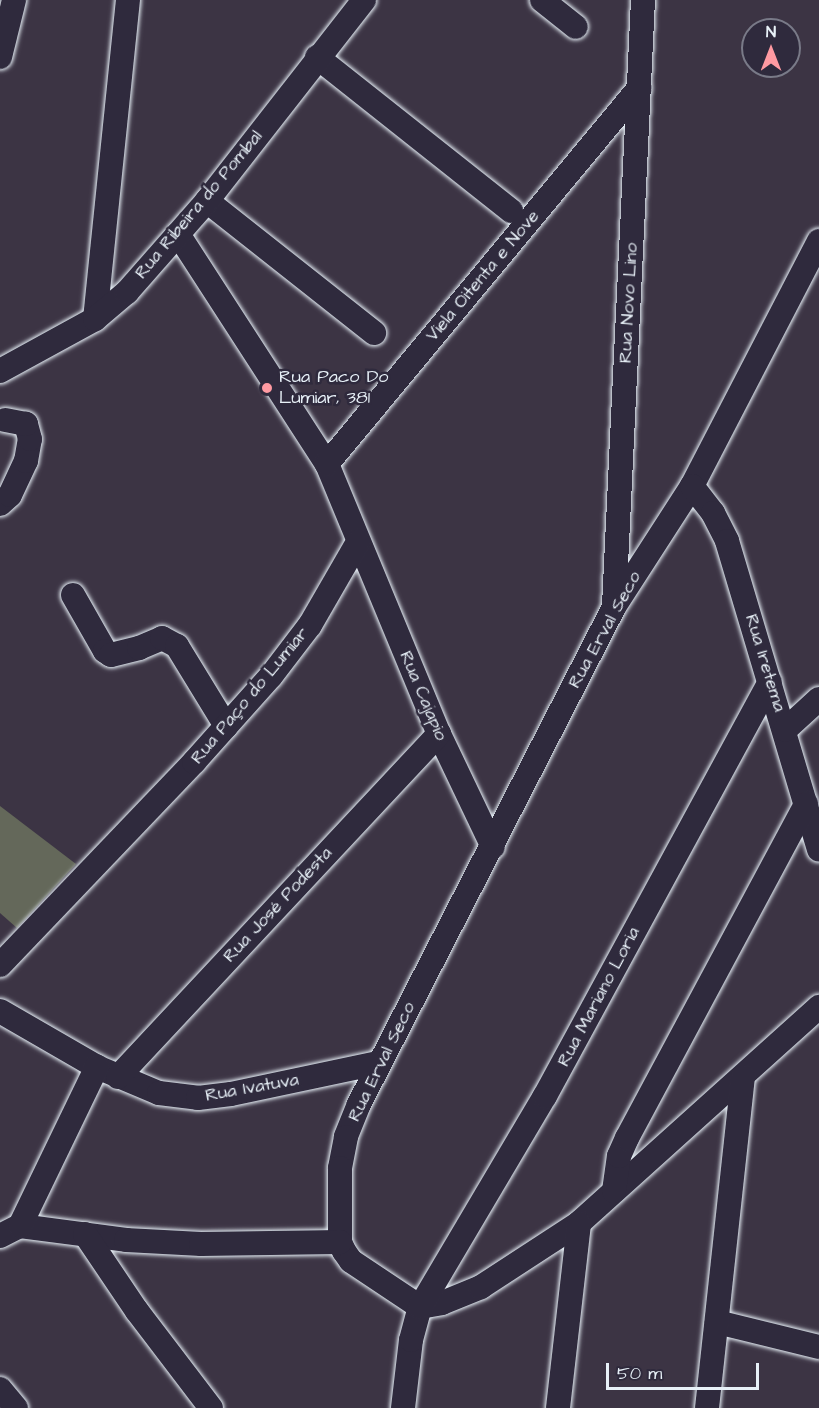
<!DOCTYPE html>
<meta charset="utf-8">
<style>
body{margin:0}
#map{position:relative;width:819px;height:1408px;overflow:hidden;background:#3c3444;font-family:"Architects Daughter",sans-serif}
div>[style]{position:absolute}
.green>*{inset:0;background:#64685a}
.roads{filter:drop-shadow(0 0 2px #e8f1f8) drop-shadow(0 0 2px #e8f1f8)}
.minor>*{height:24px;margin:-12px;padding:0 12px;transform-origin:12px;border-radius:12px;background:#2f2a3d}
.dots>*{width:16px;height:16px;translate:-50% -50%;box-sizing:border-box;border:3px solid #2f2a3d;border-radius:50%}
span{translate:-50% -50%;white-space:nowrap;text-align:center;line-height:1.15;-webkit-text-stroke:5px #2f2a3d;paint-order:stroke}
.street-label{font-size:18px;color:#e8f1f8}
.poi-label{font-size:18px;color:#e8f1f8}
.left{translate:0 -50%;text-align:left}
.north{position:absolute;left:741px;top:18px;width:60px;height:60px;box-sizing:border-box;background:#2f2a3d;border:2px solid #797a88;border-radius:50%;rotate:0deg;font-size:16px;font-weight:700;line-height:24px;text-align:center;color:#e8f1f8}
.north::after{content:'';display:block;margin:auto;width:21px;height:27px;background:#ff9aa2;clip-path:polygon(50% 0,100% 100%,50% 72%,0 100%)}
.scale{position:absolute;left:606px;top:1363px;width:153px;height:27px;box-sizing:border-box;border:3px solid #e8f1f8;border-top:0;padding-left:8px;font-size:18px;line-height:21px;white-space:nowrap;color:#e8f1f8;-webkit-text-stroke:4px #2f2a3d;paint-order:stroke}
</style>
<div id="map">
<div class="green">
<div style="clip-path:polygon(0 806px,76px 864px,17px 928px,0 913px)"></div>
</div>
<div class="roads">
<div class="minor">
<div style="left:542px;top:0;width:43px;rotate:38.5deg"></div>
<div style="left:0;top:57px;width:59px;rotate:-76.2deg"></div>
<div style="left:317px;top:57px;width:248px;rotate:38.4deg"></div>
<div style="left:207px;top:201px;width:213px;rotate:38.3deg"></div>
<div style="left:178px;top:234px;width:274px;rotate:57.1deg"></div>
<div style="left:327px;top:464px;width:292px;rotate:67.5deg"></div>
<div style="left:439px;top:734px;width:125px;rotate:64.5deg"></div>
<div style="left:819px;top:241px;width:276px;rotate:117.4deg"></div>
<div style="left:692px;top:486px;width:144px;rotate:122.8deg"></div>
<div style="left:614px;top:607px;width:559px;rotate:117.16deg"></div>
<div style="left:359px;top:1104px;width:35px;rotate:112deg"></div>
<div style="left:346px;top:1137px;width:32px;rotate:101deg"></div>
<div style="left:340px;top:1168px;width:74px;rotate:90deg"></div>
<div style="left:340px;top:1242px;width:10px;rotate:66deg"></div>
<div style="left:344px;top:1251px;width:12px;rotate:55deg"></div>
<div style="left:351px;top:1261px;width:83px;rotate:33.7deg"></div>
<div style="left:420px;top:1307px;width:22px;rotate:-10deg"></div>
<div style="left:442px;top:1303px;width:42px;rotate:-22.3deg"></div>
<div style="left:481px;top:1287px;width:117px;rotate:-33.1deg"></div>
<div style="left:579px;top:1223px;width:323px;rotate:-42deg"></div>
<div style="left:95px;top:319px;width:321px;rotate:-84.1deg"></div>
<div style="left:0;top:371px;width:108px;rotate:-28.7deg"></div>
<div style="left:95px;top:319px;width:42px;rotate:-40.2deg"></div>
<div style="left:127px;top:292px;width:121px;rotate:-48.7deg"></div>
<div style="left:207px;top:201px;width:255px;rotate:-52deg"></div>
<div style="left:327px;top:464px;width:489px;rotate:-50.3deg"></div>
<div style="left:692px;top:486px;width:34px;rotate:52deg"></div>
<div style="left:713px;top:513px;width:31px;rotate:63deg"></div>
<div style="left:727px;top:541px;width:322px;rotate:73.4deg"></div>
<div style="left:0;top:504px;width:13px;rotate:-42deg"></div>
<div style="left:10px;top:495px;width:38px;rotate:-65deg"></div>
<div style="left:26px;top:461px;width:22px;rotate:-80deg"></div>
<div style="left:30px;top:439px;width:16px;rotate:-105deg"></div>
<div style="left:26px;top:424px;width:21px;rotate:-169deg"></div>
<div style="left:73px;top:595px;width:64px;rotate:60.3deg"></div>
<div style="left:105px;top:651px;width:7px;rotate:34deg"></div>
<div style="left:111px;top:655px;width:29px;rotate:-14deg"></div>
<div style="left:139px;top:648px;width:25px;rotate:-23deg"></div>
<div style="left:162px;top:638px;width:17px;rotate:28deg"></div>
<div style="left:177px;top:646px;width:94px;rotate:58.5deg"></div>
<div style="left:614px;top:606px;width:607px;rotate:-87.26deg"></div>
<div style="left:785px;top:730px;width:46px;rotate:-42.4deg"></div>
<div style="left:0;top:965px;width:281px;rotate:-46.3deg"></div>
<div style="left:194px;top:762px;width:115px;rotate:-48.2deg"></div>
<div style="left:271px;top:676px;width:64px;rotate:-52.6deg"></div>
<div style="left:310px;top:625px;width:96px;rotate:-60deg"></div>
<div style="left:0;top:1011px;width:112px;rotate:30deg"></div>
<div style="left:97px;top:1067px;width:67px;rotate:22.8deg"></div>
<div style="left:159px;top:1093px;width:39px;rotate:7deg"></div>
<div style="left:198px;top:1098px;width:33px;rotate:-7deg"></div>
<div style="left:231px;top:1094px;width:150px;rotate:-11.9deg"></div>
<div style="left:118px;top:1077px;width:470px;rotate:-46.9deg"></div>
<div style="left:614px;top:1191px;width:35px;rotate:-82deg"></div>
<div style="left:619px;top:1156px;width:20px;rotate:-66deg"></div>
<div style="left:627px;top:1138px;width:379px;rotate:-61.8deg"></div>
<div style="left:20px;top:1226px;width:107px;rotate:7.5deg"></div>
<div style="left:126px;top:1240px;width:75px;rotate:3.1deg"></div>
<div style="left:201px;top:1244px;width:139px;rotate:-0.8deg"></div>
<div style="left:85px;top:1234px;width:93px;rotate:56deg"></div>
<div style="left:137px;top:1311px;width:122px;rotate:52.7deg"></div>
<div style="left:0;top:1236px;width:22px;rotate:-27deg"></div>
<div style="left:20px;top:1226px;width:177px;rotate:-64.2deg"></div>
<div style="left:717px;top:1322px;width:105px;rotate:13.8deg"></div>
<div style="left:0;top:1389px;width:25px;rotate:50deg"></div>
<div style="left:403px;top:1408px;width:68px;rotate:-83.3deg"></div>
<div style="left:411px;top:1340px;width:34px;rotate:-75deg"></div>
<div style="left:420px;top:1307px;width:245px;rotate:-59.4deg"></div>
<div style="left:545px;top:1096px;width:471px;rotate:-61.5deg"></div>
<div style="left:558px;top:1408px;width:186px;rotate:-83.5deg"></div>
<div style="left:707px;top:1408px;width:333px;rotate:-83.8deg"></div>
</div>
</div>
<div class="dots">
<div style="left:267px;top:388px;background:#ff9aa2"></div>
</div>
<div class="street-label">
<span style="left:199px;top:205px;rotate:-50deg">Rua Ribeira do Pombal</span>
<span style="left:483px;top:276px;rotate:-50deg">Viela Oitenta e Nove</span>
<span style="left:629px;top:303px;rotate:-87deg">Rua Novo Lino</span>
<span style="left:605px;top:630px;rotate:-61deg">Rua Erval Seco</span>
<span style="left:765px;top:663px;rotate:73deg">Rua Iretema</span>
<span style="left:250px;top:696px;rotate:-50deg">Rua Paço do Lumiar</span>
<span style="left:423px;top:696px;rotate:67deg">Rua Cajapio</span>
<span style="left:278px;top:905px;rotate:-47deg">Rua José Podesta</span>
<span style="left:599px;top:997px;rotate:-62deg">Rua Mariano Loria</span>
<span style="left:382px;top:1062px;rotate:-64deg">Rua Erval Seco</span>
<span style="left:252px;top:1088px;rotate:-10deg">Rua Ivatuva</span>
</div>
<div class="poi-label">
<span class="left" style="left:279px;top:388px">Rua Paco Do<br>Lumiar, 381</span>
</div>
<div class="north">N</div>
<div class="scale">50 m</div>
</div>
